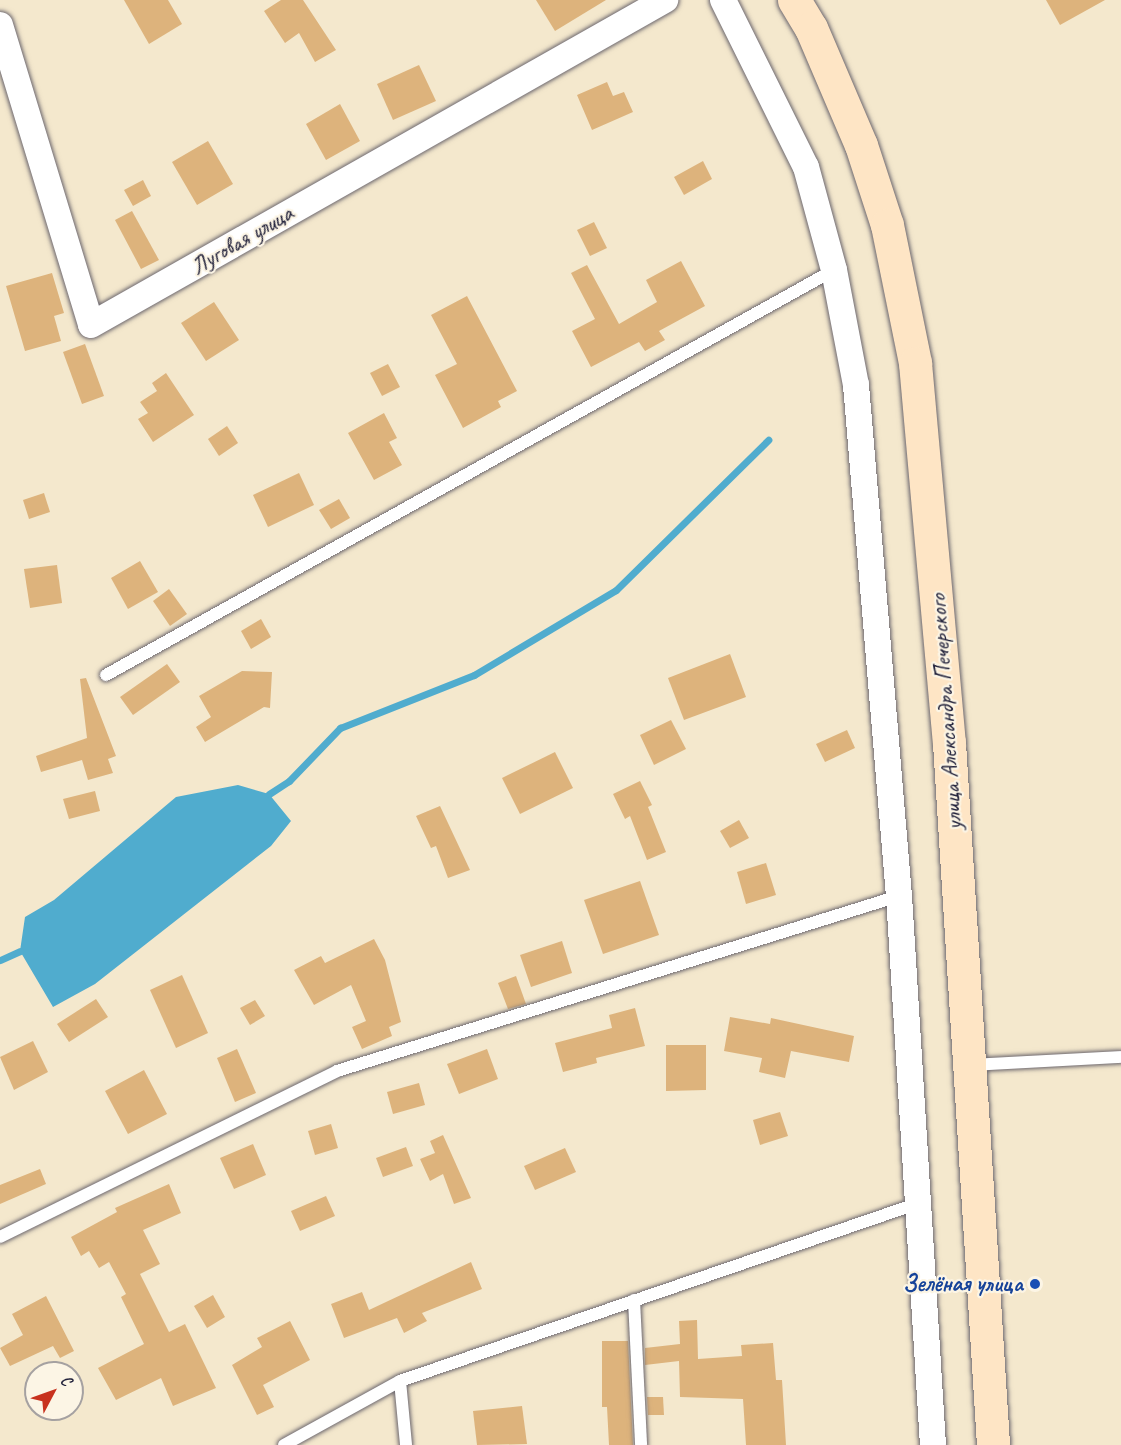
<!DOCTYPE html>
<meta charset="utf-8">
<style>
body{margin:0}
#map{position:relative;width:1121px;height:1445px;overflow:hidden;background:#f4e8cd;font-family:Caveat,sans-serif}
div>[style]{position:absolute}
.water>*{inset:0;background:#50acce}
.stream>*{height:7px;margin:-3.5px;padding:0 3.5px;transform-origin:3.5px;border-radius:3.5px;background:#50acce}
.building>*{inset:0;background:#ddb37c}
.roads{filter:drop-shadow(0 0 2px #6c676e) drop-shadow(0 0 2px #6c676e)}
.service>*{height:12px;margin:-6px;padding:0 6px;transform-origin:6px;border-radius:6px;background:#fff}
.minor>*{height:26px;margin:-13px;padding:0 13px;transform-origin:13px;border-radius:13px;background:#fff}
.secondary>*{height:33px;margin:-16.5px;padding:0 16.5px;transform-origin:16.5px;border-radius:16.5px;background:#fee5c5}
.dots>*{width:16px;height:16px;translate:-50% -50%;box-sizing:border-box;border:3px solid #fcf5e5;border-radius:50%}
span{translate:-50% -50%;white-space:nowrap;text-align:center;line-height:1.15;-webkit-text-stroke:4.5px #fcf5e5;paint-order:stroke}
.street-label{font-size:24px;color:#22223b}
.transit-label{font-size:24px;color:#164399;font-weight:700}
.right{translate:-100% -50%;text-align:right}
.north{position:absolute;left:24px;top:1361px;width:60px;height:60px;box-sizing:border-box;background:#fcf5e5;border:2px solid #a5a1a1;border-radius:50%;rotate:49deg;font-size:16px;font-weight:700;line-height:24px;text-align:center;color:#22223b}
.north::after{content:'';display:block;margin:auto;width:21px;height:27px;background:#c8321e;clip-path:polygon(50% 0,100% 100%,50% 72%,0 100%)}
</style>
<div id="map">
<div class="water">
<div style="clip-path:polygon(238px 785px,269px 794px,291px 821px,271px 846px,95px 984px,53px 1007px,20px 951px,25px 917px,54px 900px,176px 797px)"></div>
</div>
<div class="stream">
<div style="left:269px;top:794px;width:24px;rotate:-33deg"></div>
<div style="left:289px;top:781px;width:74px;rotate:-46.1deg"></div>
<div style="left:340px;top:728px;width:144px;rotate:-21.6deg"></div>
<div style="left:474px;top:675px;width:165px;rotate:-30.9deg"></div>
<div style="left:616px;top:590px;width:214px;rotate:-44.6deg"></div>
<div style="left:0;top:960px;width:22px;rotate:-24deg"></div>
</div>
<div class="building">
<div style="clip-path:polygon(124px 0,168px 0,182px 24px,149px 44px)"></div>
<div style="clip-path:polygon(281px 0,303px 0,336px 50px,315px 62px,299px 33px,285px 43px,264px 11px)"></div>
<div style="clip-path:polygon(536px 0,606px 0,555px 31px)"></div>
<div style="clip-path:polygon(1046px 0,1105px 0,1060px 25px)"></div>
<div style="clip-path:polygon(419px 65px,436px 101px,393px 120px,377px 84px)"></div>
<div style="clip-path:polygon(607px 82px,613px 96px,624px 92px,633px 112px,592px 130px,577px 95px)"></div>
<div style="clip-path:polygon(340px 104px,360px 141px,326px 160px,306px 124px)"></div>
<div style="clip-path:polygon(208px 141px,233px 184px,197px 205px,172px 162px)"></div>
<div style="clip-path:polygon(703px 161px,712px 179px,684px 195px,674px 177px)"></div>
<div style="clip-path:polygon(143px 180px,151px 196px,133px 206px,124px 190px)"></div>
<div style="clip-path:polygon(132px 211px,159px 260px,141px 269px,115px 220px)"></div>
<div style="clip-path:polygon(594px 222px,607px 248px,590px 256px,577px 230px)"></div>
<div style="clip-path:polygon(681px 261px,705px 306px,659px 331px,665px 340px,645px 351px,639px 342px,591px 367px,572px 331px,595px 319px,571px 273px,587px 265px,619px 324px,657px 302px,646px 280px)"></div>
<div style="clip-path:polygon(52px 273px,64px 313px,54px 316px,61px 341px,25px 351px,6px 286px)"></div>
<div style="clip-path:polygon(467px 296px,517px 391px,498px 401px,501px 407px,463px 428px,435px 375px,457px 364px,431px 315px)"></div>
<div style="clip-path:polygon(214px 302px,239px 340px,206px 361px,181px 323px)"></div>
<div style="clip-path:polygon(85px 344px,104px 396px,82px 404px,63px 352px)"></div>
<div style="clip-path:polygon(388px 364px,400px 387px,382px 396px,370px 373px)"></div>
<div style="clip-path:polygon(166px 373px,194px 415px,153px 442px,138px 419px,148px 413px,140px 402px,157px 391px,152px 383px)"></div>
<div style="clip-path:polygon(384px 413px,397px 438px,389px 442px,402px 465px,374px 480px,348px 433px)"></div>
<div style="clip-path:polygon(227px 426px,238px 443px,219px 456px,208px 439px)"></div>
<div style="clip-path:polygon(299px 473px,314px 505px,268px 527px,253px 495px)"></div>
<div style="clip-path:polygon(44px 493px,50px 512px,29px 519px,23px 500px)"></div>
<div style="clip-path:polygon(339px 499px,350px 518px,331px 529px,319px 510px)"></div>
<div style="clip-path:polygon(140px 561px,158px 592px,128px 609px,111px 578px)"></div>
<div style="clip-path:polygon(57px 565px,62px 603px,30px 608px,24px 569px)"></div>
<div style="clip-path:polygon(169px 589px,187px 614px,170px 626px,153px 601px)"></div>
<div style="clip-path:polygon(261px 619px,271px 637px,251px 649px,241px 631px)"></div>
<div style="clip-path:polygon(730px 654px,746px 697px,684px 720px,668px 678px)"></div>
<div style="clip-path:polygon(167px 664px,180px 682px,133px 715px,120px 697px)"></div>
<div style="clip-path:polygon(242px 671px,272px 672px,270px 708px,264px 707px,205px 742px,196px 727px,211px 717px,199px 696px)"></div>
<div style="clip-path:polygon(86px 678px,116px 756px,108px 759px,113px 773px,88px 780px,82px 760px,41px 772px,36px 756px,87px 738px,80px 679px)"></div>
<div style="clip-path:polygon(671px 720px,686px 749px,654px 765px,640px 735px)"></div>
<div style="clip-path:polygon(847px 730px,855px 748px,825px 762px,816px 744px)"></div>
<div style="clip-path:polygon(555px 752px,573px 788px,520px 814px,502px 778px)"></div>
<div style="clip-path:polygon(640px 781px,652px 805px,648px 807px,666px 852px,647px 860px,630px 816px,625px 819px,613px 794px)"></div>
<div style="clip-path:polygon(95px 791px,100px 811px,69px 819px,63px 799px)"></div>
<div style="clip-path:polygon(440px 806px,470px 870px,448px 878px,436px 846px,431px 848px,416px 816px)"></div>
<div style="clip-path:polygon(739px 820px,749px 838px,730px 848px,720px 831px)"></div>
<div style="clip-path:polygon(766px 863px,776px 895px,746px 904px,737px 872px)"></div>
<div style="clip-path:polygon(640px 881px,659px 935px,603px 954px,584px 900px)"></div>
<div style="clip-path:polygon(374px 939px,385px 960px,401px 1022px,389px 1027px,392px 1036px,362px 1049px,352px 1027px,366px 1021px,351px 985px,314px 1005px,294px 970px,321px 956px,325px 963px)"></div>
<div style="clip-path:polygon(562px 941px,572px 973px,531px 987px,520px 955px)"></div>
<div style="clip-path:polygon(182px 975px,208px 1033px,176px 1048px,150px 990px)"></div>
<div style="clip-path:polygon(516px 976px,526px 1004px,508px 1009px,498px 983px)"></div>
<div style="clip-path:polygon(96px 999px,108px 1017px,69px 1042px,57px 1024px)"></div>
<div style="clip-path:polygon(255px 1000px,265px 1016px,250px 1025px,240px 1008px)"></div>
<div style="clip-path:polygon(635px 1008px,645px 1046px,596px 1058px,597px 1063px,563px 1072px,555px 1043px,612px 1028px,609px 1015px)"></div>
<div style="clip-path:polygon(730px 1017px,770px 1024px,771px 1018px,854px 1036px,849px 1062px,791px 1051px,785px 1078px,759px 1072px,762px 1058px,724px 1051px)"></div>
<div style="clip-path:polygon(33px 1041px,48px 1072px,14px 1090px,0 1057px)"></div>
<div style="clip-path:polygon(666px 1045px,706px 1045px,706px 1090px,666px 1091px)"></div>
<div style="clip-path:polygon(237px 1049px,256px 1093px,235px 1102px,217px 1058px)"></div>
<div style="clip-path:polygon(487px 1049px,498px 1079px,459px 1094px,447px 1064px)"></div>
<div style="clip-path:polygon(144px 1070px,167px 1114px,128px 1134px,105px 1091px)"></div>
<div style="clip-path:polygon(419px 1083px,425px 1105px,393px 1114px,387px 1092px)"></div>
<div style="clip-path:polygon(780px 1112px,788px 1136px,760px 1145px,753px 1120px)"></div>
<div style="clip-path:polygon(331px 1124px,338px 1148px,315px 1155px,308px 1131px)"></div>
<div style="clip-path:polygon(443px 1135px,471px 1198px,454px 1204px,443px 1174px,430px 1181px,420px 1159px,435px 1153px,430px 1141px)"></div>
<div style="clip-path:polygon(253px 1144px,266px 1175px,234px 1189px,220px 1158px)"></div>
<div style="clip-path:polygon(406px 1147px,413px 1166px,383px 1177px,376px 1158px)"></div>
<div style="clip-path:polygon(565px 1148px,576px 1172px,535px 1190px,524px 1166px)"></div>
<div style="clip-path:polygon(40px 1169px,46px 1184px,0 1204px,0 1185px)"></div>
<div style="clip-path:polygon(169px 1184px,181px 1213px,143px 1230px,160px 1264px,140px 1274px,169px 1332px,185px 1324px,216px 1388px,173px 1406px,161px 1378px,116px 1400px,98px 1368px,144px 1344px,121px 1297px,126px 1294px,109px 1262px,99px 1268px,89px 1251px,81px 1256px,71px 1237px,117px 1212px,115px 1208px)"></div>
<div style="clip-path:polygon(326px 1196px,335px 1216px,300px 1231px,291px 1211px)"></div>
<div style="clip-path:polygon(471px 1262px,482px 1289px,422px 1313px,427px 1321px,404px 1333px,397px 1318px,344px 1338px,331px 1304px,362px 1292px,369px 1310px)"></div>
<div style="clip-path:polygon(213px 1295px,225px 1317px,207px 1328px,194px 1306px)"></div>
<div style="clip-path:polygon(46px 1296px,74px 1351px,60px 1358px,53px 1346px,10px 1366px,0 1348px,23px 1335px,12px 1314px)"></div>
<div style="clip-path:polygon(697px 1320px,698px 1359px,742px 1356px,741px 1345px,773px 1343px,776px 1380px,782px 1380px,786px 1445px,746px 1445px,743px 1399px,680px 1397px,679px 1361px,645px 1365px,645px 1348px,680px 1344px,679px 1321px)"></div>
<div style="clip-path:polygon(290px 1321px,310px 1360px,263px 1385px,274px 1407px,257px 1415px,232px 1365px,262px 1347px,257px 1338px)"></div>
<div style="clip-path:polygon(602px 1341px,628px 1341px,633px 1445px,609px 1445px,607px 1407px,602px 1407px)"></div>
<div style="clip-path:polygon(647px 1397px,663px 1397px,664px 1415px,648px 1415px)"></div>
<div style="clip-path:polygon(522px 1406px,527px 1444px,477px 1445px,473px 1411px)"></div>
</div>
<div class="roads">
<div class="service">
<div style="left:106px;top:675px;width:833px;rotate:-29.09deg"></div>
<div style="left:972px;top:1065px;width:149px;rotate:-3.1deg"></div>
<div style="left:0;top:1237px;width:376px;rotate:-26.2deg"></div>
<div style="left:337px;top:1071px;width:589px;rotate:-17.3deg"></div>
<div style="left:634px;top:1300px;width:145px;rotate:87.2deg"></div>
<div style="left:400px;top:1381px;width:64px;rotate:84.6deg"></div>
<div style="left:284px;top:1445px;width:132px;rotate:-28.9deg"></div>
<div style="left:400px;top:1381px;width:549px;rotate:-18.93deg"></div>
</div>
<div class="minor">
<div style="left:723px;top:0;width:186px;rotate:63.6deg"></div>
<div style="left:806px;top:167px;width:107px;rotate:74.8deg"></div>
<div style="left:834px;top:270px;width:117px;rotate:79.2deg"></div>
<div style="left:856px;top:385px;width:513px;rotate:85.19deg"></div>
<div style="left:899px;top:896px;width:550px;rotate:86.46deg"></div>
<div style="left:0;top:25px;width:313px;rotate:73.1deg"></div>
<div style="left:91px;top:325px;width:660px;rotate:-29.52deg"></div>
</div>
<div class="secondary">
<div style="left:794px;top:0;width:33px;rotate:59deg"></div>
<div style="left:811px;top:28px;width:127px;rotate:66.9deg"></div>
<div style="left:861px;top:145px;width:84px;rotate:72deg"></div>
<div style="left:887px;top:225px;width:141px;rotate:78.5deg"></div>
<div style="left:915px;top:363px;width:382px;rotate:84.9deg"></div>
<div style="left:949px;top:743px;width:703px;rotate:86.41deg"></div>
</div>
</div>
<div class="dots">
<div style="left:1035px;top:1284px;background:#1a4fb4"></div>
</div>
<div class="street-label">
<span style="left:242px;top:240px;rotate:-30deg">Луговая улица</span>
<span style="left:946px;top:712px;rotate:-94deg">улица Александра Печерского</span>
</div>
<div class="transit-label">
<span class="right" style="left:1023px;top:1284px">Зелёная улица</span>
</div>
<div class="north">С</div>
</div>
